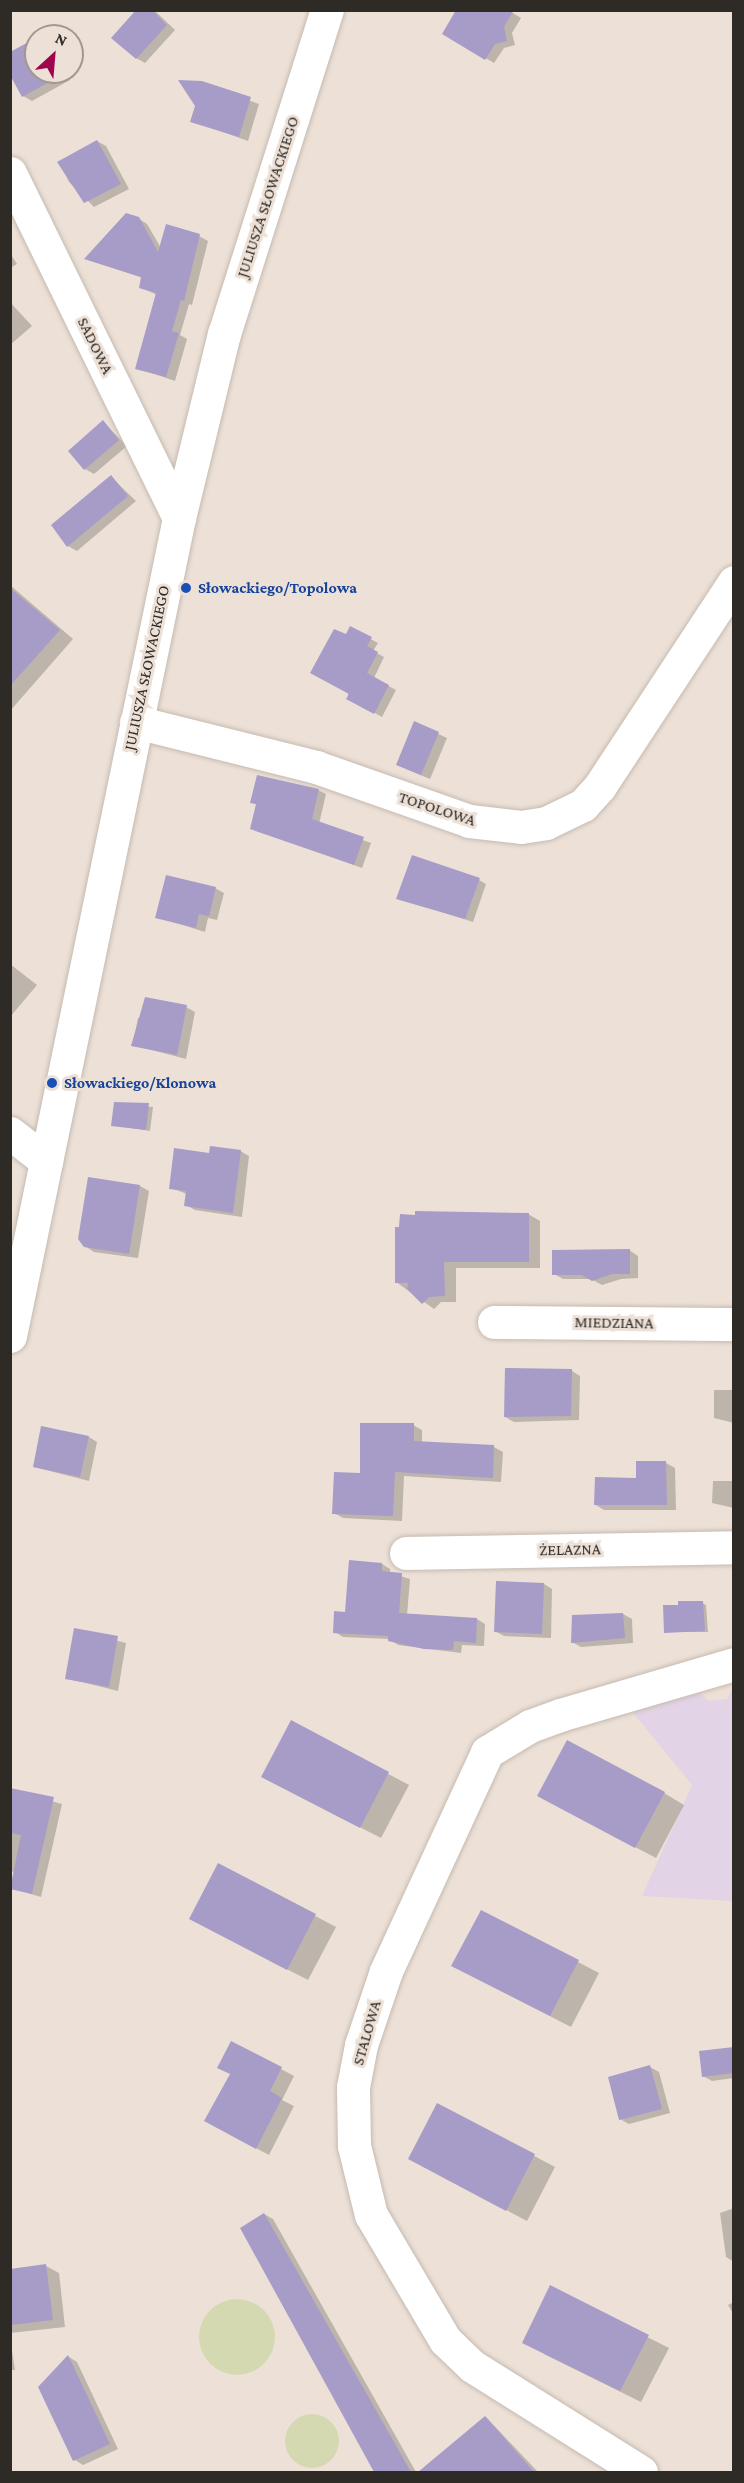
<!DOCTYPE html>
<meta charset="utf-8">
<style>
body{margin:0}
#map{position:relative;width:744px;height:2483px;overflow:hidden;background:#ede1d7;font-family:"Crimson Pro",serif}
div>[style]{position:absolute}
.education>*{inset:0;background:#e3d3e6}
.green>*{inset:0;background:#d5d9b1}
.round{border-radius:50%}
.shadow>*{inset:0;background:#0003}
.building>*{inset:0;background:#a69cc7}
.roads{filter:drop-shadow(0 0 2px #c5bab1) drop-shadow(0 0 2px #c5bab1)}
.minor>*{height:33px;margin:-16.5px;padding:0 16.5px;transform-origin:16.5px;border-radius:16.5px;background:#fff}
.dots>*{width:16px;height:16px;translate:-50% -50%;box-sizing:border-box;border:3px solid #ede1d7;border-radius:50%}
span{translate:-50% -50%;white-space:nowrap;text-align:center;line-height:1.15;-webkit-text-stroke:6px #ede1d7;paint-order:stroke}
.street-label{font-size:16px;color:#2e2a26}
.transit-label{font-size:16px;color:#164399;font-weight:700}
.left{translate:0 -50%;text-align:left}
.frame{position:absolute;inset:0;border:12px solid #2e2a26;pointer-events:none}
.north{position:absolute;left:24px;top:24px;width:60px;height:60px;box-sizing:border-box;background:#ede1d7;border:2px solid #a19890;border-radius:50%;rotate:26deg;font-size:16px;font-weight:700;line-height:24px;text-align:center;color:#2e2a26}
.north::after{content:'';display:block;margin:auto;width:21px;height:27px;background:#9e054c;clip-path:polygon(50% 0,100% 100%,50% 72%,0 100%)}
</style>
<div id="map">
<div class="education">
<div style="clip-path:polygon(733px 1688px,733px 1901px,642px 1896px,692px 1785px,630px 1709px,701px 1693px,708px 1701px,727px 1699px)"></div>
</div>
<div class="green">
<div class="round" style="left:199px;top:2299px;width:76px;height:76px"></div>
<div class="round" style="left:285px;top:2414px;width:54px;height:54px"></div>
</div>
<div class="shadow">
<div style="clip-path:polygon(138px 10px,154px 10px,175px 30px,145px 63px,136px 58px)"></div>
<div style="clip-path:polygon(508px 10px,521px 18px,512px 33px,515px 45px,504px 48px,494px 63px,444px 34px)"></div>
<div style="clip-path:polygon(36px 40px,36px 72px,66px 72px,70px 80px,32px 101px,23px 96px)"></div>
<div style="clip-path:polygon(202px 83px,259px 104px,248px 141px,192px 121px)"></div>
<div style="clip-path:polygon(97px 141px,106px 146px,129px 189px,94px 207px,69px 182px,59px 162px)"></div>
<div style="clip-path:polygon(138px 218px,147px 224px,161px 248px,199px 236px,208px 241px,192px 305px,189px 304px,180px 335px,187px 339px,175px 381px,137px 368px,157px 295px,140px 287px,143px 278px,86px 259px)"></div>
<div style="clip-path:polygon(10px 253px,17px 264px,10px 268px)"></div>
<div style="clip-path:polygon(10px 302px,32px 326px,10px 345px)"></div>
<div style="clip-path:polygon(103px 422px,127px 446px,94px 474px,85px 469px)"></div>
<div style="clip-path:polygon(111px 477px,136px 501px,77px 551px,68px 546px)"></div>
<div style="clip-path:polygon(10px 585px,73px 639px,10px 711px)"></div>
<div style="clip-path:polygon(350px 628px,378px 643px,373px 651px,384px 657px,374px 678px,396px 690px,382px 717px,348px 698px,346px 636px)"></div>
<div style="clip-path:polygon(415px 723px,447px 738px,430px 779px,406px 769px)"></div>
<div style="clip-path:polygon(318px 790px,326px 794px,319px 824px,371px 843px,362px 868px,252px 828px,257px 805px,252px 802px)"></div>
<div style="clip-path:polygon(479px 880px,486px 884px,473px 922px,398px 898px)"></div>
<div style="clip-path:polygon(215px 888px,224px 893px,217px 920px,208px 918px,205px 932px,157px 917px)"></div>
<div style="clip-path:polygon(10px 964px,37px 985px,10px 1017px)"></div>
<div style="clip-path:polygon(186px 1007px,195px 1012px,186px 1059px,133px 1045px,138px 1018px)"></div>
<div style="clip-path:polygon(115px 1104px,153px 1107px,150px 1131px,112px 1125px)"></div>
<div style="clip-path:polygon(240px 1151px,249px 1156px,242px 1217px,195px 1210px,186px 1205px,187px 1194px,171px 1188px,211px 1155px)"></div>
<div style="clip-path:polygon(89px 1179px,140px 1186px,149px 1191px,138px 1258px,94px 1252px,85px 1246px)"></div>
<div style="clip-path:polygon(528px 1214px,540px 1221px,540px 1268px,456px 1268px,456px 1302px,441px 1302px,434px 1309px,396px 1282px)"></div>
<div style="clip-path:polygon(629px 1250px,638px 1256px,638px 1278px,621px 1279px,602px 1285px,591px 1279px,563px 1279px,554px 1274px)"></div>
<div style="clip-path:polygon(572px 1371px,580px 1376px,579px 1420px,514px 1422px,505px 1417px)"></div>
<div style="clip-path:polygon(714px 1390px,734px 1390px,734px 1423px,714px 1418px)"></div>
<div style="clip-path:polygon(413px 1425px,422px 1430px,422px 1443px,494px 1447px,503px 1452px,501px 1482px,404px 1476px,402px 1521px,343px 1518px,334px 1513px,361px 1475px)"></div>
<div style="clip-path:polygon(89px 1437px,97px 1442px,89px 1481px,34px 1467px)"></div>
<div style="clip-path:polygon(666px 1463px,675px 1468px,676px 1510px,604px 1510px,596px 1505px)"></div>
<div style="clip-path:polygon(713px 1481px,734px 1481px,734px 1508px,712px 1503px)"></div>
<div style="clip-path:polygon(382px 1564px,390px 1569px,390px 1573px,410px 1579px,407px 1615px,477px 1619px,485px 1624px,484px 1646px,462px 1645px,461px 1653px,398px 1645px,390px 1639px,343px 1637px,335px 1632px)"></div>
<div style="clip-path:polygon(544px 1584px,552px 1589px,551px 1638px,504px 1636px,495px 1631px)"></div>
<div style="clip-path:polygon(702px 1603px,706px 1605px,708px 1632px,665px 1632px)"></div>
<div style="clip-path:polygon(623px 1614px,632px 1619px,633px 1643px,581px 1647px,572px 1642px,573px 1617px)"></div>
<div style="clip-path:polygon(75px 1630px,126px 1643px,118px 1691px,66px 1678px)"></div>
<div style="clip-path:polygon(291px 1722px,409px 1785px,381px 1838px,284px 1788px)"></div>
<div style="clip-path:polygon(10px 1790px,62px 1804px,41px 1897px,11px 1888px,15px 1872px,10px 1871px)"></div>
<div style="clip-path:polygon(664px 1793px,684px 1805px,656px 1858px,559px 1807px)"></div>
<div style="clip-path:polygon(219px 1865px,336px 1927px,308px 1980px,211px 1930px)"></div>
<div style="clip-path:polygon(578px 1962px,599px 1973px,571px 2027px,474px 1977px)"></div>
<div style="clip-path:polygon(232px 2043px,294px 2076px,282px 2100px,294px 2106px,269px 2155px,219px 2128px,231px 2074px)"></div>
<div style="clip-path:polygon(734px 2049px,734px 2078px,712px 2081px,703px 2076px)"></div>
<div style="clip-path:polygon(650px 2067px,659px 2072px,670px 2113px,629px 2124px,620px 2119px)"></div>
<div style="clip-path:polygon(438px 2105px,555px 2167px,527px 2221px,430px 2170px)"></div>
<div style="clip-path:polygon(734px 2208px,734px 2262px,726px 2257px,720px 2213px)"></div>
<div style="clip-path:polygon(264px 2214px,273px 2219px,416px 2472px,376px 2472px,242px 2228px)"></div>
<div style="clip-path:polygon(46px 2266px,59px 2273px,65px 2327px,10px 2333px,10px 2270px)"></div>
<div style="clip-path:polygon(550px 2288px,669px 2348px,641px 2402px,544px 2354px)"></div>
<div style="clip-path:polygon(734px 2302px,734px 2315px,728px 2305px)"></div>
<div style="clip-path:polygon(10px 2338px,15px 2370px,10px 2370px)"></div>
<div style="clip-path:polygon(69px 2357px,77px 2362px,118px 2449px,83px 2465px,75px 2460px)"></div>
<div style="clip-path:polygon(486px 2417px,538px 2472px,420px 2472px)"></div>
</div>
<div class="building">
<div style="clip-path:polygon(136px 10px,152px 10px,167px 25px,136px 59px,111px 38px)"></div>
<div style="clip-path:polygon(456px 10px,514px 10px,504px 27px,507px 41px,495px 44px,485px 60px,442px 34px)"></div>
<div style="clip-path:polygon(36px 38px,36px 72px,62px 75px,22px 97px,10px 75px,10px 52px)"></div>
<div style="clip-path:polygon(178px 80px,202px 81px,251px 97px,239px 137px,190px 122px,195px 106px)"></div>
<div style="clip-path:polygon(97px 140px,121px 184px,84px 203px,57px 162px)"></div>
<div style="clip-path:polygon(126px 213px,139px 217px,158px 252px,166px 224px,200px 234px,184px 301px,181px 300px,172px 331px,179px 333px,166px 377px,135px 369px,156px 293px,139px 288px,141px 277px,84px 259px)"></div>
<div style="clip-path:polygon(103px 420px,119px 440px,84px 470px,68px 451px)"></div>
<div style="clip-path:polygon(111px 475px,128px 496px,67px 547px,51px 525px)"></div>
<div style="clip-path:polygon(10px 588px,60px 630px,10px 686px)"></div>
<div style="clip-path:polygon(350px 626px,372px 637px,367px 646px,378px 652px,367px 673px,389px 685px,374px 714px,346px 699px,349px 694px,310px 673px,334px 629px,346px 634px)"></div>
<div style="clip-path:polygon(414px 721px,439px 732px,421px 775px,396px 765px)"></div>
<div style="clip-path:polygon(257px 775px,319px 789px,312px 819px,364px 837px,354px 865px,250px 829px,256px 804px,250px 803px)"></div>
<div style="clip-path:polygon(412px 855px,480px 878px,465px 919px,396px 899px)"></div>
<div style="clip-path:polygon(166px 875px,216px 887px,209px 916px,199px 914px,196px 928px,155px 918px)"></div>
<div style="clip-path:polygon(145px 997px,187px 1005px,177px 1055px,131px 1046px)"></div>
<div style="clip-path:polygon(114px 1102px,149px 1103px,146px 1130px,111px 1126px)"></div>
<div style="clip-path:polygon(210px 1146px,241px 1150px,233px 1213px,184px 1206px,186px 1191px,169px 1189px,174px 1148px,209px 1153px)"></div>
<div style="clip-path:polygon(88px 1177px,140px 1185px,129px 1254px,84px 1247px,78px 1239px)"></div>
<div style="clip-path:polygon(415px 1211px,529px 1213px,529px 1262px,444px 1262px,445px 1296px,429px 1297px,422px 1304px,407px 1289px,408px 1283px,395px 1283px,395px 1227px,399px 1227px,400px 1214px,415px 1215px)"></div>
<div style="clip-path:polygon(630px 1249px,630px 1274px,612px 1274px,592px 1281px,582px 1275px,552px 1275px,552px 1250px)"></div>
<div style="clip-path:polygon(505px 1368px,572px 1369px,571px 1416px,504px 1417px)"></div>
<div style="clip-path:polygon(360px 1423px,414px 1423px,414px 1441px,494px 1445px,493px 1478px,395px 1472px,393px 1516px,332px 1514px,334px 1472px,360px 1473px)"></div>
<div style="clip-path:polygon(41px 1426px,89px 1436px,80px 1477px,33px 1467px)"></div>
<div style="clip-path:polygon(636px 1461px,666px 1461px,667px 1505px,594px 1505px,595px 1477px,636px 1478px)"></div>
<div style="clip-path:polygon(349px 1560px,382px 1563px,382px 1571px,402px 1573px,399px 1613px,477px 1618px,476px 1643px,454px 1641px,453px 1650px,424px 1649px,388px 1641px,388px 1636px,333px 1633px,334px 1611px,345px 1612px)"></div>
<div style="clip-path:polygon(496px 1581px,544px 1583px,542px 1634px,494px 1632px)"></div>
<div style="clip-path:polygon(678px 1601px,703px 1601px,705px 1631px,664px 1633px,663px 1605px,678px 1605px)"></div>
<div style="clip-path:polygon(623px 1613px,625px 1638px,571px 1643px,572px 1615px)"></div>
<div style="clip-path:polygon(74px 1628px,118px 1636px,109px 1687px,65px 1679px)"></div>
<div style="clip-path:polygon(291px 1720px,389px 1772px,360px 1828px,261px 1777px)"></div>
<div style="clip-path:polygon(567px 1740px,665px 1792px,635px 1848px,537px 1796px)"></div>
<div style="clip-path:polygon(10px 1788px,54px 1797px,32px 1894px,10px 1889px,21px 1835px,10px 1833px)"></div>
<div style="clip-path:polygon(218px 1863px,316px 1914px,287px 1970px,189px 1919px)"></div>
<div style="clip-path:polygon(481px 1910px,579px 1960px,550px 2016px,451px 1966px)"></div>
<div style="clip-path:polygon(231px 2041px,282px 2067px,270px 2091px,282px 2098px,256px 2149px,204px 2121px,230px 2074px,217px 2068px)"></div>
<div style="clip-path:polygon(734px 2047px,734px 2073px,702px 2077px,699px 2051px)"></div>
<div style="clip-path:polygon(650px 2065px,662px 2109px,619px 2120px,608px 2077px)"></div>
<div style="clip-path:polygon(437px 2103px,535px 2154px,506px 2211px,408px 2159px)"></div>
<div style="clip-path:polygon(264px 2213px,411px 2472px,374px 2472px,240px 2228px)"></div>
<div style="clip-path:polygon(46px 2264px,53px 2320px,10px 2325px,10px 2269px)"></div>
<div style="clip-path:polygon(550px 2285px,649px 2335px,620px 2391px,522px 2343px)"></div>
<div style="clip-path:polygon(68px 2355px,110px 2444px,73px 2461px,38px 2387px)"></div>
<div style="clip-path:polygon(485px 2416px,534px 2472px,418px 2472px)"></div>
</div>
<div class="roads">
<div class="minor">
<div style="left:10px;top:173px;width:384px;rotate:63.9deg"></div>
<div style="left:136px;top:722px;width:186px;rotate:14deg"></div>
<div style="left:316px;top:767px;width:162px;rotate:19.4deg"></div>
<div style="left:469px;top:821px;width:52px;rotate:6.6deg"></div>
<div style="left:521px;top:827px;width:25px;rotate:-9deg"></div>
<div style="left:546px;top:823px;width:41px;rotate:-25.9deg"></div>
<div style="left:583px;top:805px;width:25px;rotate:-48deg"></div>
<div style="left:600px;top:786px;width:244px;rotate:-56.7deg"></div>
<div style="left:10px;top:1133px;width:46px;rotate:37.9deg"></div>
<div style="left:494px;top:1322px;width:240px;rotate:0.5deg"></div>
<div style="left:10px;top:1336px;width:835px;rotate:-78.33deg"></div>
<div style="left:179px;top:518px;width:189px;rotate:-76.3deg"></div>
<div style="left:224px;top:334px;width:340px;rotate:-72.4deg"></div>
<div style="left:406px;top:1553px;width:328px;rotate:-1deg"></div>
<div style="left:641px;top:2472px;width:199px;rotate:-147.9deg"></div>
<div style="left:472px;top:2366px;width:37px;rotate:-136deg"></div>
<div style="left:445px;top:2340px;width:145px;rotate:-120.6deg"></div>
<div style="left:371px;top:2215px;width:71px;rotate:-103.8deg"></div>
<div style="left:354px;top:2146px;width:59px;rotate:-91deg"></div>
<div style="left:353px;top:2087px;width:43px;rotate:-79.2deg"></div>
<div style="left:361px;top:2045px;width:78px;rotate:-71.3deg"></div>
<div style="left:386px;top:1971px;width:241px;rotate:-65.2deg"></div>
<div style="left:487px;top:1752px;width:50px;rotate:-31.2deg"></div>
<div style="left:530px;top:1726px;width:32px;rotate:-20deg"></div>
<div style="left:560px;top:1715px;width:181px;rotate:-16.3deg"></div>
</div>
</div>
<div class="dots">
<div style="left:186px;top:588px;background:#1a4fb4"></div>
<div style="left:52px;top:1083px;background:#1a4fb4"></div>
</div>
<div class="street-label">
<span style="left:268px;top:197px;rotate:-72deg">JULIUSZA SŁOWACKIEGO</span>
<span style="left:95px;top:346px;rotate:64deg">SADOWA</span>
<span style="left:147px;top:668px;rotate:-78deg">JULIUSZA SŁOWACKIEGO</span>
<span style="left:437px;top:809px;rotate:18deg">TOPOLOWA</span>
<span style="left:614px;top:1323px;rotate:1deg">MIEDZIANA</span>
<span style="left:570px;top:1550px;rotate:-1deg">ŻELAZNA</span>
<span style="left:367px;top:2033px;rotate:-74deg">STALOWA</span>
</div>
<div class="transit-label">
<span class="left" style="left:198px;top:588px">Słowackiego/Topolowa</span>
<span class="left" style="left:64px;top:1083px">Słowackiego/Klonowa</span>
</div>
<div class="frame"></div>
<div class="north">N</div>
</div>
